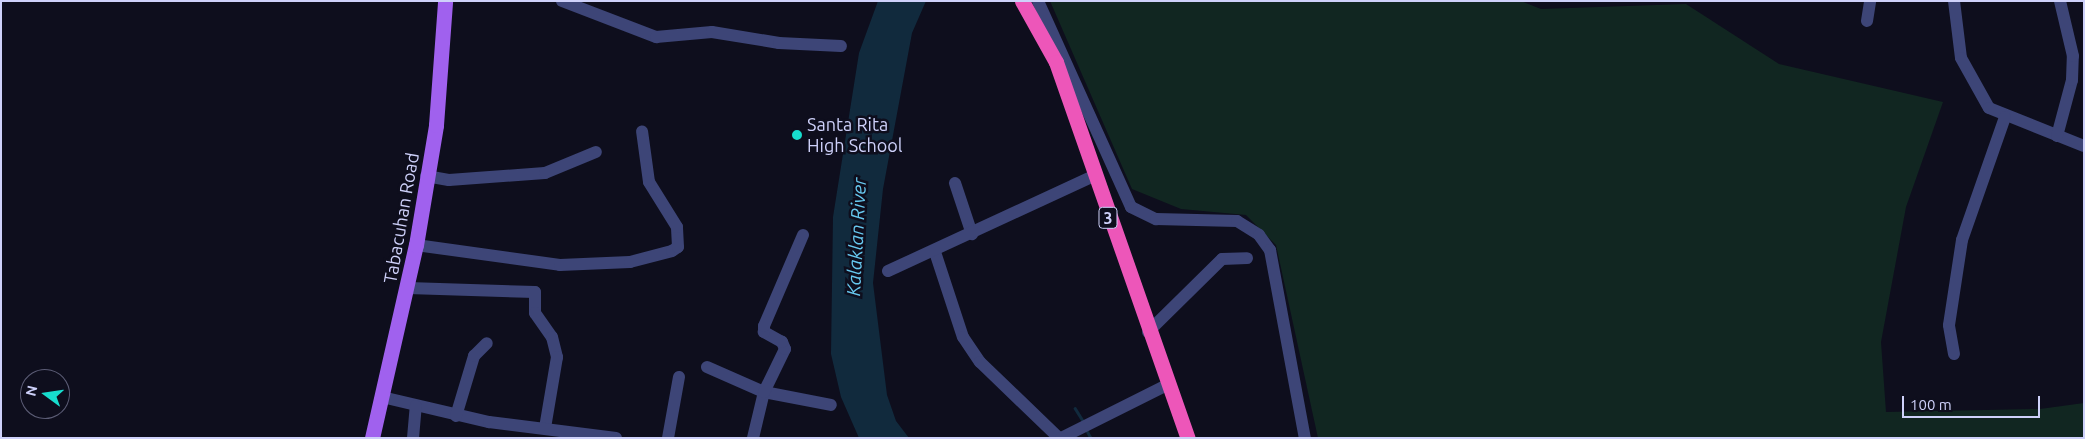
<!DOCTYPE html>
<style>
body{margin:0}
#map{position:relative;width:2085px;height:439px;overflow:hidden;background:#0e0e1d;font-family:Ubuntu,sans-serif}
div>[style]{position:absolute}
.green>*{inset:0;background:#112621}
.water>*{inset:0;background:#112a3d}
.stream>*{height:2.5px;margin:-1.25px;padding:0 1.25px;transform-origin:1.25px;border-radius:1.25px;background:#112a3d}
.minor>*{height:12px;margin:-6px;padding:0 6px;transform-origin:6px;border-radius:6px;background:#3d4577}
.major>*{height:15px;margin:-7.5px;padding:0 7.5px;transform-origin:7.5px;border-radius:7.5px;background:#a061ee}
.highway>*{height:15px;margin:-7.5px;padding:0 7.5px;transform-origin:7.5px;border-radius:7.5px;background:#ed56b9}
.dots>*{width:14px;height:14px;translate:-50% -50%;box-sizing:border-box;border:2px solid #0e0e1d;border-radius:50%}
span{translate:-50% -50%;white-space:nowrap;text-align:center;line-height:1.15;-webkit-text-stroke:5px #0e0e1d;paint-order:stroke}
.shield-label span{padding:1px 4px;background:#0e0e1d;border:1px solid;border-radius:4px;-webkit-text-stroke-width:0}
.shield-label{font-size:16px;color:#ced1fa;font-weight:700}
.poi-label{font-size:18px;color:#ced1fa}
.left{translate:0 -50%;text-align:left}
.street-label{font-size:18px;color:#ced1fa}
.water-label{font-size:19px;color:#67c8ef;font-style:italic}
.frame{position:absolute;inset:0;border:2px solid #ced1fa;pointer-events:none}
.north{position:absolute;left:20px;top:369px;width:50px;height:50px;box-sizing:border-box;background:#0e0e1d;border:1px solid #5b5c75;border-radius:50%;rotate:284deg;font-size:14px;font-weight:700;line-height:20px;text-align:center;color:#ced1fa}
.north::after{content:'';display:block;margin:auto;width:18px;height:22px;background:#17ddce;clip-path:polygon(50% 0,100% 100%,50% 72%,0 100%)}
.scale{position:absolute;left:1902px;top:396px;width:138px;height:22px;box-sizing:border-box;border:2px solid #ced1fa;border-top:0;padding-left:6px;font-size:15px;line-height:18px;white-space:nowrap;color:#ced1fa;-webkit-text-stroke:4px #0e0e1d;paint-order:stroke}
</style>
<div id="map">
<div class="green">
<div style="clip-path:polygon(1050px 1px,1521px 1px,1541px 9px,1686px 4px,1779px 64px,1943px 102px,1906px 207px,1881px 342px,1886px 412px,2040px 409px,2084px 403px,2084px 438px,1318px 438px,1276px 245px,1246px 215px,1181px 209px,1132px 189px)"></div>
</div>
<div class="water">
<div style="clip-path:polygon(878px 1px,926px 1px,912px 33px,883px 189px,873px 283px,887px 395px,896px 421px,909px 438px,859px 438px,841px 397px,831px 354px,833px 217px,859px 53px)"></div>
</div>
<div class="stream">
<div style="left:1075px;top:408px;width:15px;rotate:58deg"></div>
<div style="left:1086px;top:429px;width:10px;rotate:61deg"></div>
</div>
<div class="minor">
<div style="left:562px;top:1px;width:101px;rotate:21deg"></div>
<div style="left:656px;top:37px;width:56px;rotate:-5.1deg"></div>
<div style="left:712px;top:32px;width:68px;rotate:9.3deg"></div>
<div style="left:779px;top:43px;width:62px;rotate:2.8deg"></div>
<div style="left:1038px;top:1px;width:226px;rotate:65.7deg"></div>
<div style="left:1131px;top:207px;width:28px;rotate:26deg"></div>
<div style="left:1156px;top:219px;width:81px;rotate:1.4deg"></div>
<div style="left:1237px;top:221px;width:26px;rotate:32deg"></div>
<div style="left:1259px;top:235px;width:19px;rotate:54deg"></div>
<div style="left:1270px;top:250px;width:191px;rotate:79.5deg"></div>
<div style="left:1954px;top:1px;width:57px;rotate:83deg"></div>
<div style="left:1961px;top:58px;width:57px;rotate:60.8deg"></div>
<div style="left:1989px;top:108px;width:102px;rotate:21.8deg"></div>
<div style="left:1867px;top:21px;width:20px;rotate:-81deg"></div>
<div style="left:2057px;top:136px;width:58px;rotate:-75deg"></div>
<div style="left:2072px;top:80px;width:24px;rotate:-88deg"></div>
<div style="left:2073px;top:56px;width:57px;rotate:-103.3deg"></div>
<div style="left:426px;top:176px;width:23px;rotate:10deg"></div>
<div style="left:449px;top:180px;width:96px;rotate:-4.2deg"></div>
<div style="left:545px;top:173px;width:55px;rotate:-22.4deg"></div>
<div style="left:955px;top:183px;width:54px;rotate:71.6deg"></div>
<div style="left:416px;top:245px;width:145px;rotate:7.9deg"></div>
<div style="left:560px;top:265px;width:70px;rotate:-2.5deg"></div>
<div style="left:630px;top:262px;width:43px;rotate:-14.7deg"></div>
<div style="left:672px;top:251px;width:7px;rotate:-34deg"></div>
<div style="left:678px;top:247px;width:20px;rotate:-93deg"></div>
<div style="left:677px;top:227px;width:53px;rotate:-121.9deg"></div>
<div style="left:649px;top:182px;width:51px;rotate:-97.8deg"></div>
<div style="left:935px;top:252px;width:89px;rotate:71.8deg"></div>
<div style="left:963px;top:337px;width:30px;rotate:56deg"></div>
<div style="left:980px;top:362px;width:110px;rotate:43.9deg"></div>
<div style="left:888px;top:271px;width:227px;rotate:-24.8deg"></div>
<div style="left:408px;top:288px;width:127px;rotate:1.8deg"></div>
<div style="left:535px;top:292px;width:21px;rotate:90deg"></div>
<div style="left:535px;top:313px;width:29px;rotate:55deg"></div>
<div style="left:552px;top:337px;width:21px;rotate:76deg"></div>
<div style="left:557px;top:357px;width:72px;rotate:99.6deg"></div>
<div style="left:1148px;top:332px;width:104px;rotate:-44.6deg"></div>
<div style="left:1222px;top:259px;width:25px;rotate:-2deg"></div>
<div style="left:1954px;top:354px;width:29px;rotate:-100deg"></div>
<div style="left:1949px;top:325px;width:86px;rotate:-81.3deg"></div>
<div style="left:1962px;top:240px;width:130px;rotate:-70.7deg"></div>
<div style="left:707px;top:367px;width:62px;rotate:23.7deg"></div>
<div style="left:764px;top:392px;width:68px;rotate:11deg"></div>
<div style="left:382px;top:397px;width:110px;rotate:13.2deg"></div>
<div style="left:489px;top:422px;width:128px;rotate:7.2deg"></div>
<div style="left:456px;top:416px;width:63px;rotate:-73.3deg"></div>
<div style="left:474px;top:356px;width:18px;rotate:-45deg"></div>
<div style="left:413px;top:438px;width:32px;rotate:-85deg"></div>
<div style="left:668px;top:438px;width:62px;rotate:-79.8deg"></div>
<div style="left:753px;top:438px;width:47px;rotate:-76.6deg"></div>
<div style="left:764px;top:392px;width:48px;rotate:-64deg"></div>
<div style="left:785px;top:349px;width:8px;rotate:-113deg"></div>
<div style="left:782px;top:342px;width:21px;rotate:-151deg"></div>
<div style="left:764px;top:332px;width:6px;rotate:-90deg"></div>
<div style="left:764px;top:326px;width:99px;rotate:-66.8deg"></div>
<div style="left:1061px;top:438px;width:121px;rotate:-26.6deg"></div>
</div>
<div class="major">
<div style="left:372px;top:438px;width:198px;rotate:-77.2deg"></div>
<div style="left:416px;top:245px;width:122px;rotate:-80.5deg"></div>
<div style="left:436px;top:125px;width:124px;rotate:-85.8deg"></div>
</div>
<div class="highway">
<div style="left:1022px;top:1px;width:70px;rotate:60.9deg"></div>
<div style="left:1056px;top:62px;width:398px;rotate:70.7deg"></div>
</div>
<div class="dots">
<div style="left:797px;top:135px;background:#17ddce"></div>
</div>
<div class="shield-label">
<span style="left:1108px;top:218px">3</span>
</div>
<div class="poi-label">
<span class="left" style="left:807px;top:135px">Santa Rita<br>High School</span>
</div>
<div class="street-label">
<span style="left:401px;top:218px;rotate:-80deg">Tabacuhan Road</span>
</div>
<div class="water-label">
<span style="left:857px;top:237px;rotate:-87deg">Kalaklan River</span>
</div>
<div class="frame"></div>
<div class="north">N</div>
<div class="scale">100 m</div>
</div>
